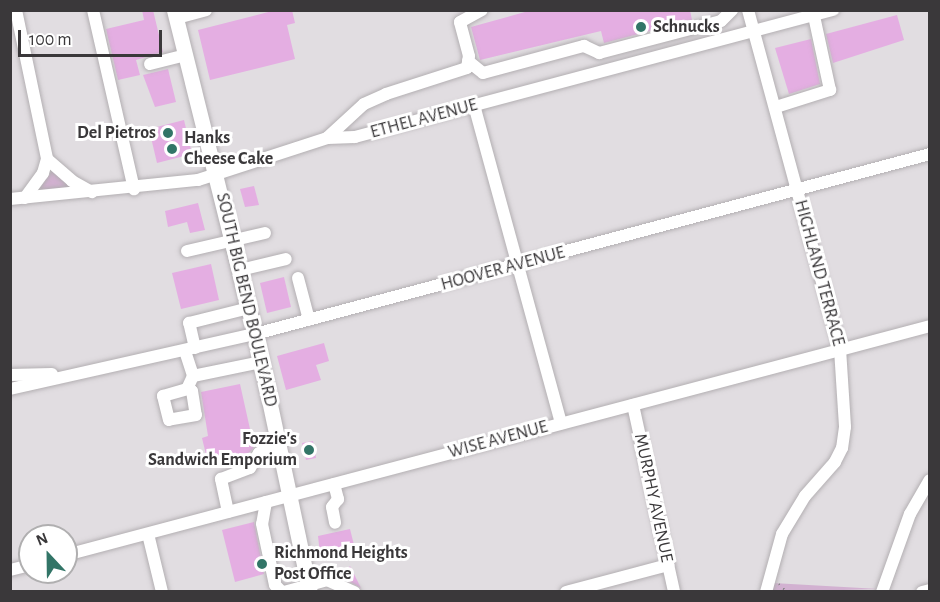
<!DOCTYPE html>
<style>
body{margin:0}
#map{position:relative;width:940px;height:602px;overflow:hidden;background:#e1dde1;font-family:"Alegreya Sans",sans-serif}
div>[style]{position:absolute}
.green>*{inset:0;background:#d2b1d1}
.building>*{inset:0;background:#e4aee2}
.path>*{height:1.5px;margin-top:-0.75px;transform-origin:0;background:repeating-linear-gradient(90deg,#8c898c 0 1.5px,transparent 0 6px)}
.roads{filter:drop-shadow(0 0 2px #b3afb2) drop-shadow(0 0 2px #b3afb2)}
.minor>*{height:12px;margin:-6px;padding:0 6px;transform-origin:6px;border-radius:6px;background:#fff}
.major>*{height:15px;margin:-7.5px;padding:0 7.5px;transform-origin:7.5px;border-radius:7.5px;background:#fff}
.dots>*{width:16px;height:16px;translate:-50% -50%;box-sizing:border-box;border:3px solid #fff;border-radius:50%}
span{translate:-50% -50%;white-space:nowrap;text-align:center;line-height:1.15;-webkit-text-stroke:6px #fff;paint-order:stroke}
.poi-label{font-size:18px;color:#3a383a;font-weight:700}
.left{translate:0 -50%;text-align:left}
.right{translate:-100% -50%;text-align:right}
.street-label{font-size:18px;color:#3a383a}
.frame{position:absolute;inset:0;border:12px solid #3a383a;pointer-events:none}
.north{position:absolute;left:18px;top:524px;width:60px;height:60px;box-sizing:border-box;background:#fff;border:2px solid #b0afb0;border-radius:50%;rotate:338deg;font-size:16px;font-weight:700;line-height:24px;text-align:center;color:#3a383a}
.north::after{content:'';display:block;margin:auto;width:21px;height:27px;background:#327567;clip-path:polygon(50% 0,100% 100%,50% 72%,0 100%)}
.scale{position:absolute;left:18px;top:30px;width:144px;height:27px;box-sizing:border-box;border:3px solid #3a383a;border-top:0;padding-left:8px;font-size:18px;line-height:21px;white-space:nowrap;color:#3a383a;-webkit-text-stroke:4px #fff;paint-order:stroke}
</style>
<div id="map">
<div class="green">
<div style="clip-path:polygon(52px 171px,68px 185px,68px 188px,42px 190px,40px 188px)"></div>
<div style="clip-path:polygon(773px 583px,879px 589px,773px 592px)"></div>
</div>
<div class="building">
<div style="clip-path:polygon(142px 10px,153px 10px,163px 52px,136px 60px,140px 75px,118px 80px,106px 29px,144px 20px)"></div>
<div style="clip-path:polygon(276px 10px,292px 10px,295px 23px,287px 25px,295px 59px,210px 80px,198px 30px)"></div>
<div style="clip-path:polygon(532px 10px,690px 10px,692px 20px,604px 43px,601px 31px,480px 60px,471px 27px)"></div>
<div style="clip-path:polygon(897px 15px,904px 40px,833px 63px,826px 34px)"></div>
<div style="clip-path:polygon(811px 39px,820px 84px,789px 94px,775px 48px)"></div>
<div style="clip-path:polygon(168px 69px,176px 102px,155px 107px,143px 75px)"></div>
<div style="clip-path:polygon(184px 120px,192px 154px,157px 163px,149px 129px)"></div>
<div style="clip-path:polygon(254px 186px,259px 205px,245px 207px,240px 189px)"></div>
<div style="clip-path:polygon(198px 203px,205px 230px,190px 233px,187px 222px,168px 227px,165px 211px)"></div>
<div style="clip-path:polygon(211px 264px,219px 300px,181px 309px,172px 273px)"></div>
<div style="clip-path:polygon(284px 277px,291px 307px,267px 313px,260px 283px)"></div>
<div style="clip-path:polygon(324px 343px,329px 361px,316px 365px,321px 380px,286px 390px,277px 356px)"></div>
<div style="clip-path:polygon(240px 384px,254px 447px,249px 453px,208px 463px,202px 438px,208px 436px,201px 392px)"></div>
<div style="clip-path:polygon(313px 441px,316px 458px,306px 460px,302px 443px)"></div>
<div style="clip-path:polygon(254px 522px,264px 574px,235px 582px,222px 530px)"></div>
<div style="clip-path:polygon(350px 529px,354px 545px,328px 549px,329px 552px,320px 554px,318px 536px)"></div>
<div style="clip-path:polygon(350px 566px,361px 588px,341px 577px)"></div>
</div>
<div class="path">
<div style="left:779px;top:584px;width:11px;rotate:45deg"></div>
</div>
<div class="roads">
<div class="minor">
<div style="left:16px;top:10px;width:152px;rotate:78.2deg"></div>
<div style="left:47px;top:159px;width:15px;rotate:106deg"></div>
<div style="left:43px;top:173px;width:31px;rotate:126deg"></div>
<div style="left:93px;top:10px;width:184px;rotate:77.1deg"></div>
<div style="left:748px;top:10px;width:351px;rotate:74.8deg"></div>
<div style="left:840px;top:349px;width:78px;rotate:86.3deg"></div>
<div style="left:845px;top:427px;width:21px;rotate:98deg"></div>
<div style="left:842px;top:448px;width:16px;rotate:117deg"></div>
<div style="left:835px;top:462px;width:45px;rotate:131.4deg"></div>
<div style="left:805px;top:496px;width:44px;rotate:121.2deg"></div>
<div style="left:782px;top:534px;width:60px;rotate:105.4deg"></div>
<div style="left:177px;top:18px;width:30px;rotate:-15deg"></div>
<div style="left:468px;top:61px;width:19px;rotate:39deg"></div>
<div style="left:483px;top:73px;width:105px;rotate:-15deg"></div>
<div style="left:584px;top:46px;width:17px;rotate:25deg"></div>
<div style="left:599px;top:53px;width:126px;rotate:-14.7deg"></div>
<div style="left:721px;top:21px;width:16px;rotate:-45deg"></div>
<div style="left:150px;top:64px;width:37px;rotate:-14deg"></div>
<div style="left:474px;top:105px;width:330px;rotate:74.7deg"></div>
<div style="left:776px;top:107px;width:57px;rotate:-17.5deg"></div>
<div style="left:830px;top:90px;width:76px;rotate:-102.2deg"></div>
<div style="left:327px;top:138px;width:50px;rotate:-42.6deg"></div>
<div style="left:364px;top:104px;width:24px;rotate:-24deg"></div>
<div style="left:386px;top:94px;width:85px;rotate:-17.8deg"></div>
<div style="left:467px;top:68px;width:12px;rotate:-81deg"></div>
<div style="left:469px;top:56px;width:35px;rotate:-105deg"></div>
<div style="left:460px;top:22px;width:25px;rotate:-29deg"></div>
<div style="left:47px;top:159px;width:33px;rotate:41deg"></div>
<div style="left:72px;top:181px;width:23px;rotate:29deg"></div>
<div style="left:10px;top:199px;width:189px;rotate:-5.8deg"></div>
<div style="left:198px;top:180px;width:136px;rotate:-18deg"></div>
<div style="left:327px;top:138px;width:28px;rotate:-2deg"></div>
<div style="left:355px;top:137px;width:495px;rotate:-14.9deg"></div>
<div style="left:187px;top:251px;width:80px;rotate:-13deg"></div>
<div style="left:240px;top:270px;width:47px;rotate:-13.4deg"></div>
<div style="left:298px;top:278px;width:43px;rotate:75.3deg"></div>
<div style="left:195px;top:348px;width:26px;rotate:-103deg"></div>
<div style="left:189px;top:323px;width:62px;rotate:-14deg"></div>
<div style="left:185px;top:351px;width:26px;rotate:72deg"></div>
<div style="left:10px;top:375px;width:42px;rotate:-1.4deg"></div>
<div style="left:193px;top:376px;width:69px;rotate:-11.6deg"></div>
<div style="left:188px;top:388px;width:5px;rotate:37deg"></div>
<div style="left:192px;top:391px;width:24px;rotate:81deg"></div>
<div style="left:196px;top:415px;width:27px;rotate:170deg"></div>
<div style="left:169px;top:420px;width:25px;rotate:-104deg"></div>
<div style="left:163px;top:396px;width:25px;rotate:-16deg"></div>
<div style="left:187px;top:389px;width:14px;rotate:-65deg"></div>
<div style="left:10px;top:389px;width:251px;rotate:-12.7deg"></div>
<div style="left:255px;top:334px;width:699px;rotate:-14.93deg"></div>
<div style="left:633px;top:405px;width:191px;rotate:77.6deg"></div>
<div style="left:334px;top:484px;width:16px;rotate:75deg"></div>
<div style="left:338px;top:499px;width:10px;rotate:127deg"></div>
<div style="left:332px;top:507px;width:16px;rotate:79deg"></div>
<div style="left:266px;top:502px;width:22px;rotate:100deg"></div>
<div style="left:262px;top:524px;width:62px;rotate:78deg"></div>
<div style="left:275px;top:585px;width:10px;rotate:45deg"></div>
<div style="left:228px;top:512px;width:34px;rotate:-102deg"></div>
<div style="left:221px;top:479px;width:31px;rotate:-21deg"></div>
<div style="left:250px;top:468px;width:17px;rotate:-59deg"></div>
<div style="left:259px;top:453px;width:22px;rotate:-18deg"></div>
<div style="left:148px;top:534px;width:60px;rotate:76.4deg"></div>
<div style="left:66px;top:555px;width:894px;rotate:-14.84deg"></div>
<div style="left:10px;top:570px;width:21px;rotate:-14deg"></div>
<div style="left:284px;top:592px;width:45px;rotate:-15.6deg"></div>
<div style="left:327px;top:580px;width:30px;rotate:24deg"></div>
<div style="left:566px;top:592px;width:106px;rotate:-14.8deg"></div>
<div style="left:882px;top:592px;width:83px;rotate:-70.3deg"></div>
<div style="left:910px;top:514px;width:39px;rotate:-60deg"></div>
<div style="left:922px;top:592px;width:8px;rotate:-14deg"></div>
</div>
<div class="major">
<div style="left:174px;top:10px;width:334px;rotate:76deg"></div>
<div style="left:255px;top:334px;width:264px;rotate:78deg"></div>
</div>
</div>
<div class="dots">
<div style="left:641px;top:27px;background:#327567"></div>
<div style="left:168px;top:133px;background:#327567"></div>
<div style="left:172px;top:149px;background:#327567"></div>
<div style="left:309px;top:450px;background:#327567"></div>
<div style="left:262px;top:564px;background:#327567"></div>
</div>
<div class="poi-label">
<span class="left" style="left:653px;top:27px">Schnucks</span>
<span class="right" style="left:156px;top:133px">Del Pietros</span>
<span class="left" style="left:184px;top:149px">Hanks<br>Cheese Cake</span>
<span class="right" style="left:297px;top:450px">Fozzie's<br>Sandwich Emporium</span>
<span class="left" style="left:274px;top:564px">Richmond Heights<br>Post Office</span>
</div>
<div class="street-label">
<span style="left:424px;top:119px;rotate:-15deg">ETHEL AVENUE</span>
<span style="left:503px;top:269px;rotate:-15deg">HOOVER AVENUE</span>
<span style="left:819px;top:273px;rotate:75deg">HIGHLAND TERRACE</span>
<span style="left:246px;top:300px;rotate:77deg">SOUTH BIG BEND BOULEVARD</span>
<span style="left:498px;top:440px;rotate:-15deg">WISE AVENUE</span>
<span style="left:653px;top:498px;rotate:78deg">MURPHY AVENUE</span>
</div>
<div class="frame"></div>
<div class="north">N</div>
<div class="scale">100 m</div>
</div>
